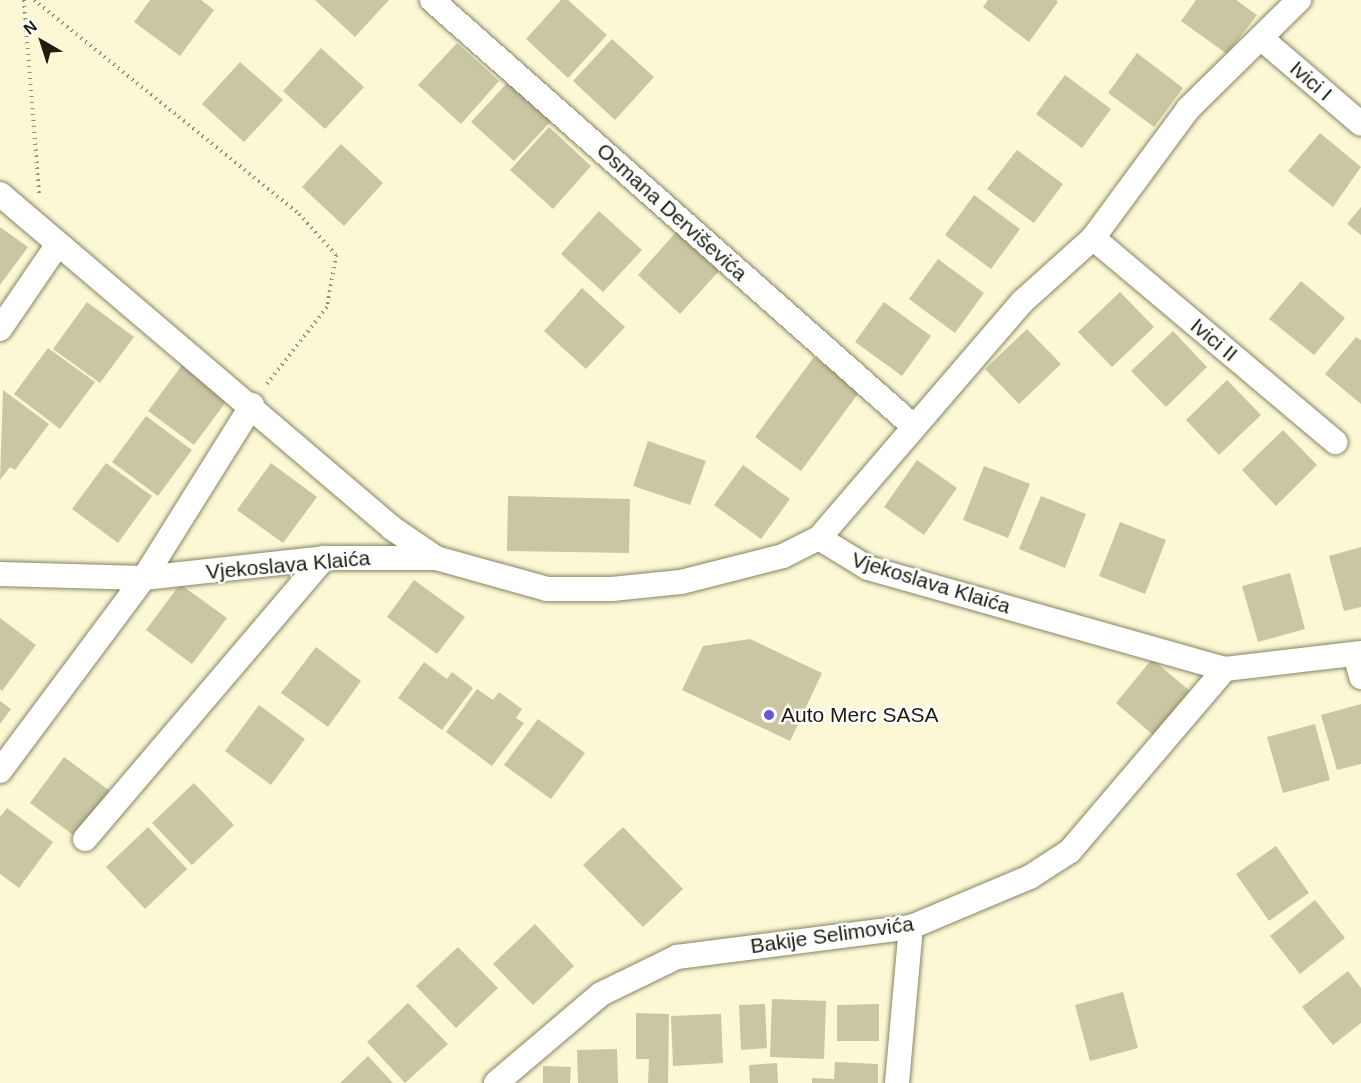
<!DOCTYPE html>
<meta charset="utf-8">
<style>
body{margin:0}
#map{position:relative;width:1361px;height:1083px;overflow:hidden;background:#fcf8d5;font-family:Helvetica,sans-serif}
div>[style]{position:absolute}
.building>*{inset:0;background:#cac6a4}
.path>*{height:4px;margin-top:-2px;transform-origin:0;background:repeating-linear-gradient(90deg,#939178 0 1.5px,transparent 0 6px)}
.roads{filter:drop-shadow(0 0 2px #878464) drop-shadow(0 0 2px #878464)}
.street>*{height:24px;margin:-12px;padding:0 12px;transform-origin:12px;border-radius:12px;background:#fff}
.dots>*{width:16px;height:16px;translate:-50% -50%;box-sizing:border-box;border:3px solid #fff;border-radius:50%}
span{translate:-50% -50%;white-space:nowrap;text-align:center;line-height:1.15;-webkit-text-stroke:4.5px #fff;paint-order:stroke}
.street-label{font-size:21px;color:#1d1c0f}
.poi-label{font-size:21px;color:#1d1c0f}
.left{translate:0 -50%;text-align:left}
.north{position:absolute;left:12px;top:12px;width:60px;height:60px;-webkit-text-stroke:4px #fff;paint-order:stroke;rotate:321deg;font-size:16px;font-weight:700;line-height:24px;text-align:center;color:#1d1c0f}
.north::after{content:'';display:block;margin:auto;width:21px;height:27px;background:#1d1c0f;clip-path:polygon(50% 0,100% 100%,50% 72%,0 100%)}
</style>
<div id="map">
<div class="building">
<div style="clip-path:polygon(150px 0,201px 0,214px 10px,180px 56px,134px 22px)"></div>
<div style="clip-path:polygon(315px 0,389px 0,355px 37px)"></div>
<div style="clip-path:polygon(561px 0,568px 0,607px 35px,568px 78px,526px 39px)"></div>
<div style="clip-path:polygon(988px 0,1056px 0,1058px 2px,1029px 42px,983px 7px)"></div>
<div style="clip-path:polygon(1196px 0,1236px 0,1257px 15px,1227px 54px,1181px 21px)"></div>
<div style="clip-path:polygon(612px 39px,654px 77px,615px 120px,573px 81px)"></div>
<div style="clip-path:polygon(457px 43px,499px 81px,461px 124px,418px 85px)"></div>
<div style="clip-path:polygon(321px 48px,364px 87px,325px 129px,283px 91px)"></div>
<div style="clip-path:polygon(1137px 53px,1183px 88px,1154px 127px,1108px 93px)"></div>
<div style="clip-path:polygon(240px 62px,283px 100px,244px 142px,202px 104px)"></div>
<div style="clip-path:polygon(1065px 75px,1111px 109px,1082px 148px,1036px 114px)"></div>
<div style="clip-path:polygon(510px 80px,553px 119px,514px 161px,471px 122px)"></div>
<div style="clip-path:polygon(549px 127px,591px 166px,553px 209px,510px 170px)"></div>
<div style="clip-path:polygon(1320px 133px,1361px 167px,1333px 207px,1288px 171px)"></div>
<div style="clip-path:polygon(341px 144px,383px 183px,344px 226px,302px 187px)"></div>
<div style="clip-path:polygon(1017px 150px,1063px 184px,1034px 223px,987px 189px)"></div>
<div style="clip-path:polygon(974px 195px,1020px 229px,991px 269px,945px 235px)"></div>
<div style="clip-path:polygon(1361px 207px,1361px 235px,1347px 224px)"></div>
<div style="clip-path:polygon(599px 211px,642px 250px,603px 292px,561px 254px)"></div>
<div style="clip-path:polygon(0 227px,28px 247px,0 285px)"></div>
<div style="clip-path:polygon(676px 232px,719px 271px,680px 314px,638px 275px)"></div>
<div style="clip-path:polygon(938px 259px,984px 293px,955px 333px,909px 299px)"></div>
<div style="clip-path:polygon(1301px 281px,1345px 318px,1314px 355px,1269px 319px)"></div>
<div style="clip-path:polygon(582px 288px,625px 327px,586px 369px,544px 331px)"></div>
<div style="clip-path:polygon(1120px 292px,1154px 327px,1112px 367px,1078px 332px)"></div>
<div style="clip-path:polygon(87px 302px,134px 337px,100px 383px,53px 349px)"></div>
<div style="clip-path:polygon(884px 302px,931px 336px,902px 376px,855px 342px)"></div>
<div style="clip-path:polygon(1027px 329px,1061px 364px,1019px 404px,985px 369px)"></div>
<div style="clip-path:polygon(1173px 331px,1207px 367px,1166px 407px,1131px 371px)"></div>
<div style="clip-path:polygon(1356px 337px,1361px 340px,1361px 404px,1325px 374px)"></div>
<div style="clip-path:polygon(48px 348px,95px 382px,60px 429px,14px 394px)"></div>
<div style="clip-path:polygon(814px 357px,860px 391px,801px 471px,755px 437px)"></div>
<div style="clip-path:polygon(182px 365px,228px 399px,194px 445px,148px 411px)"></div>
<div style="clip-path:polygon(1227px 380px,1261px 415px,1219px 455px,1186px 420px)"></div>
<div style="clip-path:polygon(3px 390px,49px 424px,15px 470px,10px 467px,0 480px)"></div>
<div style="clip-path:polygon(146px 416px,192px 450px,158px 496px,112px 462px)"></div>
<div style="clip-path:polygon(1283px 430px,1317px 465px,1276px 506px,1242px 470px)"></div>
<div style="clip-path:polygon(648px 441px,706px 461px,690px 505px,633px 486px)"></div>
<div style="clip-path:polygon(917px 460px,957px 488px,924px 535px,884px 507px)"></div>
<div style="clip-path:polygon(106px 463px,152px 496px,118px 543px,72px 509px)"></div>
<div style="clip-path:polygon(271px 463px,317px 497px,283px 543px,237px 510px)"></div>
<div style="clip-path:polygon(743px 465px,790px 499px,761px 539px,714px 505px)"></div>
<div style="clip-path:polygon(984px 466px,1030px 484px,1008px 538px,963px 520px)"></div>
<div style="clip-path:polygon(508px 496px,630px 499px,629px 553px,507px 551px)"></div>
<div style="clip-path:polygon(1041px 496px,1086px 514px,1065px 568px,1019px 549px)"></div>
<div style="clip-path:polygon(1120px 522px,1166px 540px,1145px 594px,1099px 576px)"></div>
<div style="clip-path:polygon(1361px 547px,1361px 607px,1344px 611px,1329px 556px)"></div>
<div style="clip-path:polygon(1290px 573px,1305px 629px,1258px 642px,1242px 586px)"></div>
<div style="clip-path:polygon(414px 580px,465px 617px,437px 654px,387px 617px)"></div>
<div style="clip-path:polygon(180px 584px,227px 618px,192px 664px,146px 630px)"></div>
<div style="clip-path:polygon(0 618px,36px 645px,2px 691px,0 689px)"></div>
<div style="clip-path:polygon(750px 639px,822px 673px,790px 741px,682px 690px,703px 646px)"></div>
<div style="clip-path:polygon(316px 647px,361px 681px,328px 727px,281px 693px)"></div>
<div style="clip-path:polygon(1152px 659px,1190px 691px,1153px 735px,1116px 703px)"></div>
<div style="clip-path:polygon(424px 662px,447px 679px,452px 672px,473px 688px,442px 730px,398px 698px)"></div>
<div style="clip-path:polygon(477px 689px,493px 700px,499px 692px,522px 709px,516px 718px,524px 723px,492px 766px,446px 732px)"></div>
<div style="clip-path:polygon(0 701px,11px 709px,0 724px)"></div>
<div style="clip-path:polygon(1361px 704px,1361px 764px,1337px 770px,1321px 715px)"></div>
<div style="clip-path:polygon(259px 705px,305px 739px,271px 785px,225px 751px)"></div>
<div style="clip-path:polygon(538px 719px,585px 753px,551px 799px,504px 765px)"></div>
<div style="clip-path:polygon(1315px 724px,1330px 780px,1283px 793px,1267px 737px)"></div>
<div style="clip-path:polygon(64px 757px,110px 791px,76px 837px,30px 803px)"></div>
<div style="clip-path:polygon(194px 783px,234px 825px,192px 865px,152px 823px)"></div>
<div style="clip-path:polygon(7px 808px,53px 842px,19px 888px,0 874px,0 817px)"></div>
<div style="clip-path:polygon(148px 827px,187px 869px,145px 909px,106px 867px)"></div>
<div style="clip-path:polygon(623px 827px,683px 889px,643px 927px,583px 865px)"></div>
<div style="clip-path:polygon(1276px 846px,1309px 893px,1269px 921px,1236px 874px)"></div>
<div style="clip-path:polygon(1315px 900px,1345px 938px,1300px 974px,1270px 936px)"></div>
<div style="clip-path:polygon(535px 924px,574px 966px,533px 1005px,493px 964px)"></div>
<div style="clip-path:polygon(458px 947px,498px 988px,456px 1028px,416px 986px)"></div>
<div style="clip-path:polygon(1348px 971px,1361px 988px,1361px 1023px,1333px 1045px,1302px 1007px)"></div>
<div style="clip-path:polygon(1123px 992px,1138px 1048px,1090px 1061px,1075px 1005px)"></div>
<div style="clip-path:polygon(772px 999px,826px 1001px,824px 1059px,770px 1057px)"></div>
<div style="clip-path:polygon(408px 1003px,448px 1044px,405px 1083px,367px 1042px)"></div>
<div style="clip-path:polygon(765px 1004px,767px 1048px,741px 1050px,739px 1005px)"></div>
<div style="clip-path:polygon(879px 1004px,879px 1041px,837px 1041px,837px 1005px)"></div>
<div style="clip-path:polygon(636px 1013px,669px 1014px,668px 1083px,648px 1083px,649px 1059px,636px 1059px)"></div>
<div style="clip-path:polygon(721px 1014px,723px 1063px,673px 1066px,671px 1016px)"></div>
<div style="clip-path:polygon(617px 1049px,618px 1083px,578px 1083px,577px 1050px)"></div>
<div style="clip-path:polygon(368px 1056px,393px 1083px,340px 1083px)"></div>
<div style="clip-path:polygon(835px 1062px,878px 1064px,878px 1083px,812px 1083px,812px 1078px,834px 1079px)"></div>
<div style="clip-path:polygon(777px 1063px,778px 1083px,750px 1083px,749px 1065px)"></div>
<div style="clip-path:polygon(543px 1066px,571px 1067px,570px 1083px,543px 1083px)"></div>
</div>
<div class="path">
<div style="left:24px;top:0;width:194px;rotate:85.6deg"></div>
<div style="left:34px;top:0;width:341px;rotate:38.9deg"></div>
<div style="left:299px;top:214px;width:55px;rotate:47.9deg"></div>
<div style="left:336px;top:255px;width:53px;rotate:99.8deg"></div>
<div style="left:327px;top:307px;width:99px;rotate:128deg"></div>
</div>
<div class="roads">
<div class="street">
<div style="left:432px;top:0;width:641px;rotate:41.52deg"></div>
<div style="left:1262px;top:39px;width:130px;rotate:40.6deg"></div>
<div style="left:0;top:194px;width:515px;rotate:40.43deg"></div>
<div style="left:392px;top:528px;width:53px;rotate:34.3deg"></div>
<div style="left:1093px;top:238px;width:317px;rotate:40.1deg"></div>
<div style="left:0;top:329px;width:103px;rotate:-55.7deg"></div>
<div style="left:819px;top:538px;width:311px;rotate:-49.3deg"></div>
<div style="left:1022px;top:302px;width:96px;rotate:-42deg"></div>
<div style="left:1093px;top:238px;width:160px;rotate:-53.6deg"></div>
<div style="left:1188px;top:109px;width:156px;rotate:-44.5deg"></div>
<div style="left:0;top:574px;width:144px;rotate:1.6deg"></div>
<div style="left:144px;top:578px;width:181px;rotate:-6.3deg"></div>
<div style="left:324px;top:558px;width:112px"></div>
<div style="left:436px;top:558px;width:115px;rotate:15.6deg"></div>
<div style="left:547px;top:589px;width:65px"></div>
<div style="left:612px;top:589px;width:69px;rotate:-5.8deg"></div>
<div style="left:681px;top:582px;width:105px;rotate:-14.3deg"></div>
<div style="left:783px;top:556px;width:40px;rotate:-26.6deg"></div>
<div style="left:819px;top:538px;width:57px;rotate:31.5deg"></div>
<div style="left:868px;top:568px;width:371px;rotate:15.8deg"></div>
<div style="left:1225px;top:669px;width:137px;rotate:-6.7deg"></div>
<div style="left:1355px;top:654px;width:24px;rotate:75deg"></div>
<div style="left:0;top:771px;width:241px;rotate:-53.3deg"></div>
<div style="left:144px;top:578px;width:204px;rotate:-58deg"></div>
<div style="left:85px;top:839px;width:369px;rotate:-49.6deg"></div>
<div style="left:496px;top:1083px;width:138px;rotate:-40.3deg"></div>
<div style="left:601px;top:994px;width:85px;rotate:-26deg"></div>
<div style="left:677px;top:957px;width:236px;rotate:-7.3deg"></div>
<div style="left:911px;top:927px;width:129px;rotate:-22.8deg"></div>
<div style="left:1030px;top:877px;width:48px;rotate:-33deg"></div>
<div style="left:1070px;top:851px;width:239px;rotate:-49.6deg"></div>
<div style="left:897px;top:1083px;width:157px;rotate:-84.9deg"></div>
</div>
</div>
<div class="dots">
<div style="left:769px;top:715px;background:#645ad3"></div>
</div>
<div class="street-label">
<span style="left:1311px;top:81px;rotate:41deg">Ivici I</span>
<span style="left:672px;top:212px;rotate:42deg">Osmana Derviševića</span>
<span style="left:1214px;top:340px;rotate:40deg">Ivici II</span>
<span style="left:288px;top:565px;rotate:-5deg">Vjekoslava Klaića</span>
<span style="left:931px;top:583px;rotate:17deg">Vjekoslava Klaića</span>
<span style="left:832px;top:935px;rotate:-8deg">Bakije Selimovića</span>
</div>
<div class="poi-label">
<span class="left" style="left:781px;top:715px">Auto Merc SASA</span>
</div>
<div class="north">N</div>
</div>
